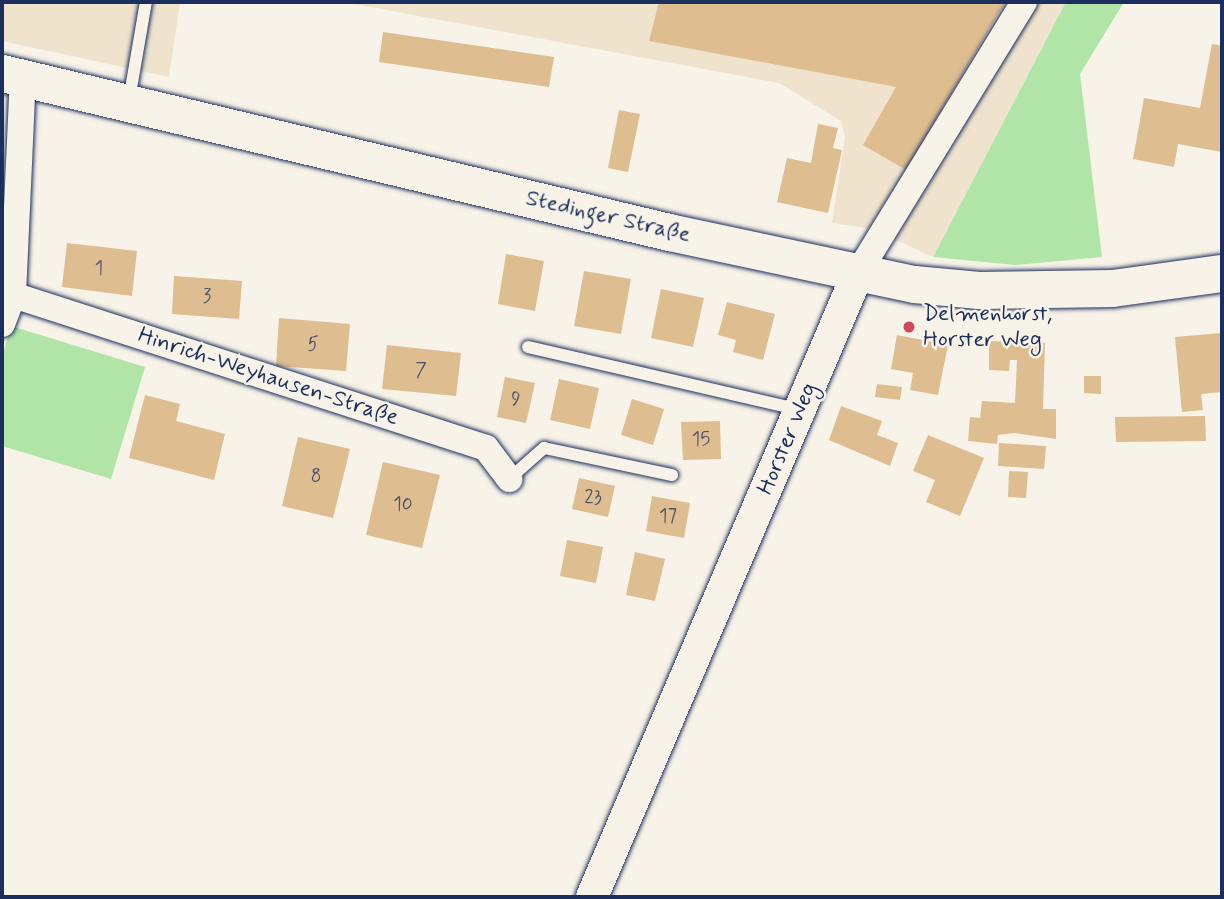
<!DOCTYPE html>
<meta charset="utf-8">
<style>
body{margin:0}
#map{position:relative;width:1224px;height:899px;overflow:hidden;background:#f7f3e8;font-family:Mynerve,sans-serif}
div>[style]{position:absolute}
.built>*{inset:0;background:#f0e3ce}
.green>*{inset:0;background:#b1e5a7}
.building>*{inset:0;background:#debd91}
.roads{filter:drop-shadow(0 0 2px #1b2f5e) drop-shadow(0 0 2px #1b2f5e)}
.service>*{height:12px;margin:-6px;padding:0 6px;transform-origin:6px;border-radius:6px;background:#f7f3e8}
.minor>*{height:26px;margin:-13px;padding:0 13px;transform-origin:13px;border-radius:13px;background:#f7f3e8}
.tertiary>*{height:32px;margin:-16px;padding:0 16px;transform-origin:16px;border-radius:16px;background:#f7f3e8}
.secondary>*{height:37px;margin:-18.5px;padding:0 18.5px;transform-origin:18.5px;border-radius:18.5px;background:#f7f3e8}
.dots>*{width:19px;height:19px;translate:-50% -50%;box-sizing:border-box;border:4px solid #f7f3e8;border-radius:50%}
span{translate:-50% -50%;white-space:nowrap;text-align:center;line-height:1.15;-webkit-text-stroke:5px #f7f3e8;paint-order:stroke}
.number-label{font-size:19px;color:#4c526b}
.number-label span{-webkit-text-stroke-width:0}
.street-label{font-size:23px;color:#1b2f5e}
.poi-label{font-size:23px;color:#1b2f5e}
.left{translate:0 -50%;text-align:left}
.frame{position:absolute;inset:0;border:4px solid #1b2f5e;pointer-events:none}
</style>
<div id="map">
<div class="built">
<div style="clip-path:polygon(2px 2px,180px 2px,169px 77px,2px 41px)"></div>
<div style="clip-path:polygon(344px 2px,1066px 2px,933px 257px,873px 229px,832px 223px,845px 137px,841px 121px,779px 83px)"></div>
</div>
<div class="green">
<div style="clip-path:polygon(1066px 2px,1124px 2px,1080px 74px,1102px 257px,1015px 265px,933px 257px)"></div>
<div style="clip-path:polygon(11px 326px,145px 367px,111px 479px,2px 446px,2px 357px)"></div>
</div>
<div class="building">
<div style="clip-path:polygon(659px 2px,1005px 2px,906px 170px,863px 145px,896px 87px,649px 41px)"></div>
<div style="clip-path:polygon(383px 32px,554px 57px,549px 87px,379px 62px)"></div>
<div style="clip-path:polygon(1212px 44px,1222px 46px,1222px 152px,1178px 144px,1174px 167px,1133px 159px,1144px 98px,1200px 108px)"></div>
<div style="clip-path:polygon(619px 110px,640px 114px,628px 172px,608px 168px)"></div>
<div style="clip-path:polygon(818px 124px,838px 128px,833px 148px,842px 150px,828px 213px,777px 202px,787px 158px,811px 163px)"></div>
<div style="clip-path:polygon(67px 243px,137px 251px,132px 296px,62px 287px)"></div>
<div style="clip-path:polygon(506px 254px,544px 261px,535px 311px,498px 304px)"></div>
<div style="clip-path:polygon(584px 271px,631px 279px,621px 334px,574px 326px)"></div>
<div style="clip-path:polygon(174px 276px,242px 281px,239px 319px,172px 314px)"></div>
<div style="clip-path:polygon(661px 289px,704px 298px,693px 347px,651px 338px)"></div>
<div style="clip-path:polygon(727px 302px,775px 314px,763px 360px,733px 352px,736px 340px,718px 335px)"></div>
<div style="clip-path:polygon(279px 318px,350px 324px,346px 371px,276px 366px)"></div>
<div style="clip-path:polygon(1222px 333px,1222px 392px,1201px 394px,1203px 410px,1182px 412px,1175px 337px)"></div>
<div style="clip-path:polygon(897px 335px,948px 345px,938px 395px,910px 390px,913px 373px,891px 369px)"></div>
<div style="clip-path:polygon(989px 341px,1045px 343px,1043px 409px,1056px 409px,1056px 439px,1015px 433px,998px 435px,997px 444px,968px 441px,970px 417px,980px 418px,982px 401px,1015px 403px,1017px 360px,1010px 360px,1009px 371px,989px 370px)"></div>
<div style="clip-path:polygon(387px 345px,461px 353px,456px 396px,382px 389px)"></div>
<div style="clip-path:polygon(1084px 376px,1101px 376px,1101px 394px,1084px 393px)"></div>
<div style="clip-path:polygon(505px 377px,535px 383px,526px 423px,497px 417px)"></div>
<div style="clip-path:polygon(559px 379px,599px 388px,590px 429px,550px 420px)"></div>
<div style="clip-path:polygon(877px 384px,902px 387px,900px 400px,875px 397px)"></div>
<div style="clip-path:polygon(145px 395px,180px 404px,176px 421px,225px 434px,214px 480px,129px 458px)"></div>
<div style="clip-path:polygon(632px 399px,664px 409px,653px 445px,621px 435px)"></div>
<div style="clip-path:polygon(841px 406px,882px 421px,877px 435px,898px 443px,890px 466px,829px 440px)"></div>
<div style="clip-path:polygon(1205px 416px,1206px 441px,1116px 442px,1115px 417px)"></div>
<div style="clip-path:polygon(720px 421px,721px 459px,683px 460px,681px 422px)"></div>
<div style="clip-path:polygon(928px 435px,984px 458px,960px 516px,926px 502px,935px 480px,913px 471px)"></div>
<div style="clip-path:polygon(298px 437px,350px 449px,333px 518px,282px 506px)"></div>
<div style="clip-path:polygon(999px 443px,1046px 446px,1044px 469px,998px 466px)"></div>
<div style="clip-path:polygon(383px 462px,440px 475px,422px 548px,366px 535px)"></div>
<div style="clip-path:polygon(1009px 471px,1028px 472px,1026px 498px,1008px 497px)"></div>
<div style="clip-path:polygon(579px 478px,615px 486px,608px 517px,572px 509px)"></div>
<div style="clip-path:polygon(652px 496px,690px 503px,684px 538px,646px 531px)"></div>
<div style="clip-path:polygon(567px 540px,603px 547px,596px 583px,560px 576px)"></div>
<div style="clip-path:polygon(635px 552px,665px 559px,655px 601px,626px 595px)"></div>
</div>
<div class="roads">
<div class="service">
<div style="left:129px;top:100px;width:99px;rotate:-80.2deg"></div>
<div style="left:528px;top:347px;width:279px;rotate:13deg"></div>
<div style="left:509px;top:479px;width:47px;rotate:-41.5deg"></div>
<div style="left:544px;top:448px;width:131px;rotate:11.9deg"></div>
</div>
<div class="minor">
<div style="left:858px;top:273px;width:318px;rotate:-58.5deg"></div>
<div style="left:13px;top:295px;width:497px;rotate:17.9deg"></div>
<div style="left:486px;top:448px;width:39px;rotate:53deg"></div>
<div style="left:2px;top:324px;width:31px;rotate:-69deg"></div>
<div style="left:13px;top:295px;width:218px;rotate:-87.4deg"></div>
</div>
<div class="tertiary">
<div style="left:592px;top:897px;width:678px;rotate:-66.91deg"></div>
</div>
<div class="secondary">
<div style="left:2px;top:73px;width:686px;rotate:13.41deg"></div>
<div style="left:669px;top:232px;width:250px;rotate:12deg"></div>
<div style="left:914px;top:284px;width:65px;rotate:5.3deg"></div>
<div style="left:979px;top:290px;width:133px;rotate:-0.9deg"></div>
<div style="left:1112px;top:288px;width:111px;rotate:-7.8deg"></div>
</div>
</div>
<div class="dots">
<div style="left:909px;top:327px;background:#d1495b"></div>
</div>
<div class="number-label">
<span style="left:99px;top:269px">1</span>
<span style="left:207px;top:297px">3</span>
<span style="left:313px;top:345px">5</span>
<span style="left:421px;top:371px">7</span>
<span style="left:516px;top:400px">9</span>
<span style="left:701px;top:440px">15</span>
<span style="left:316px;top:477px">8</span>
<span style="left:593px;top:498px">23</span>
<span style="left:403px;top:505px">10</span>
<span style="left:668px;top:517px">17</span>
</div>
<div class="street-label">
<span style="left:608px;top:217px;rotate:13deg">Stedinger Straße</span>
<span style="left:268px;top:377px;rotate:18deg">Hinrich-Weyhausen-Straße</span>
<span style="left:788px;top:439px;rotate:-67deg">Horster Weg</span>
</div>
<div class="poi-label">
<span class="left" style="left:923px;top:327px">Delmenhorst,<br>Horster Weg</span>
</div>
<div class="frame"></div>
</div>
